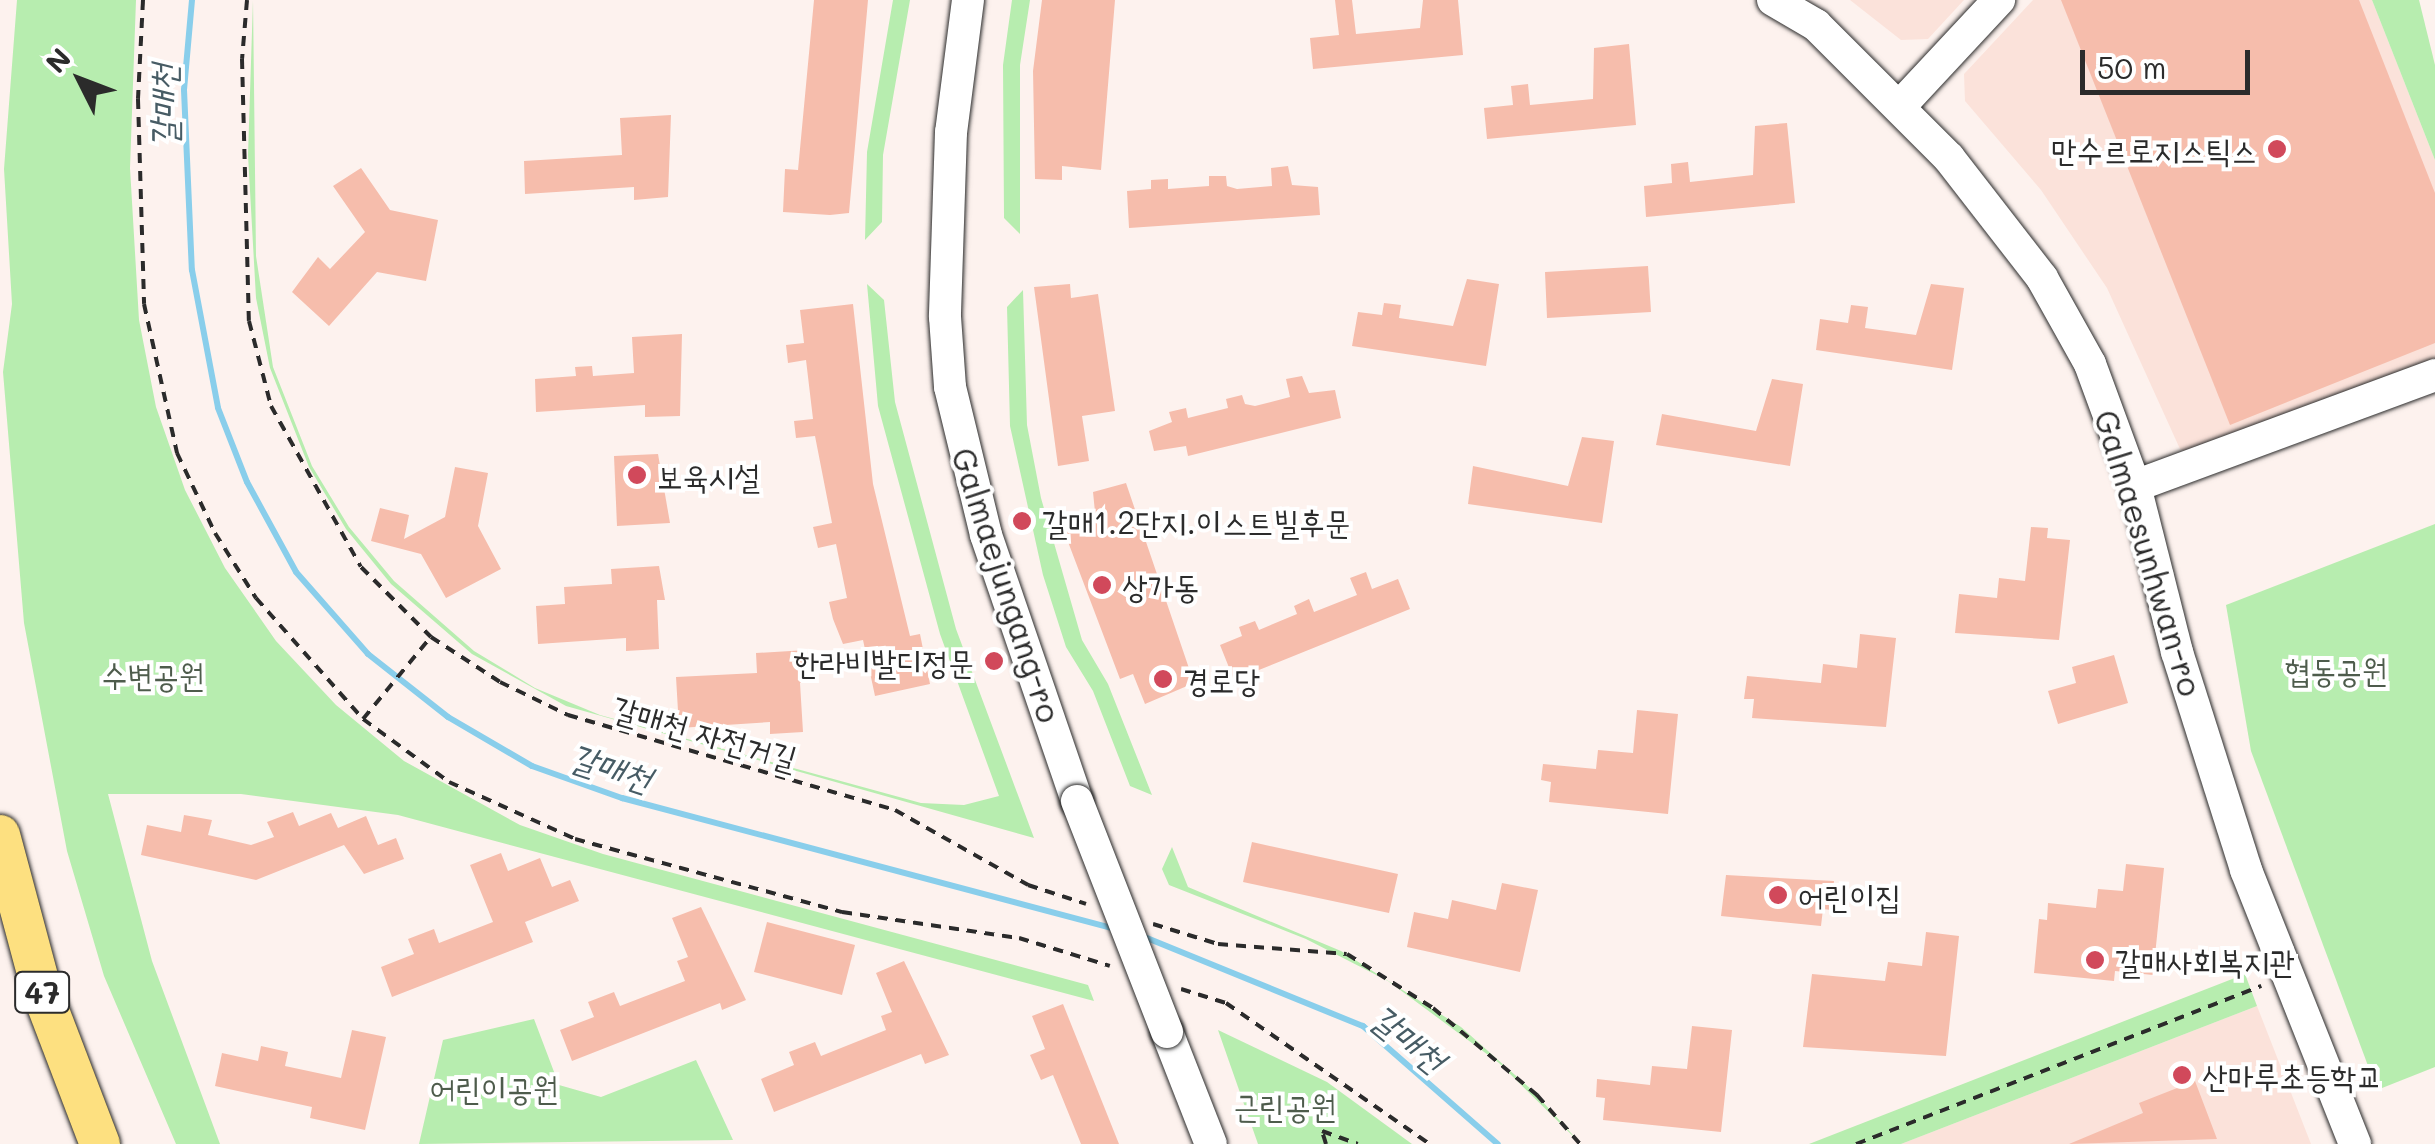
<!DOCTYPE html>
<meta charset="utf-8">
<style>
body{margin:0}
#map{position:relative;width:2435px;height:1144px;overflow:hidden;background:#fdf2ee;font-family:Mali,"Poor Story",sans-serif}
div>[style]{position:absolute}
.built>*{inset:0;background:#fbe2da}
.green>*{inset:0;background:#b7edaf}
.stream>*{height:6px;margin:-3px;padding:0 3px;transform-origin:3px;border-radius:3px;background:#89ceeb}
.building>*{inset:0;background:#f6bdac}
.path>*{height:4px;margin-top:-2px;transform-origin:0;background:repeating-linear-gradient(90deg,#2b2b2b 0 10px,transparent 0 18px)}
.roads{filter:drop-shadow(0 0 2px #2b2b2b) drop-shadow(0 0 2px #2b2b2b)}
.minor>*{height:32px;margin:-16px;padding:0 16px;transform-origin:16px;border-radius:16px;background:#fff}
.major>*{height:40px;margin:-20px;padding:0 20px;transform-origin:20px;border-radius:20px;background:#fde080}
.bridges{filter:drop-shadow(0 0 2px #2b2b2b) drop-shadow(0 0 2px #2b2b2b)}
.minor-bridge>*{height:32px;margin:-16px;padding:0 16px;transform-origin:16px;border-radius:16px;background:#fff}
.dots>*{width:28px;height:28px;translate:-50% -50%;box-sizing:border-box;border:5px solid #fff;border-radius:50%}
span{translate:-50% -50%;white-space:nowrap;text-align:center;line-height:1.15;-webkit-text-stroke:8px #fff;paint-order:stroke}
.shield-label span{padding:2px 8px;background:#fff;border:2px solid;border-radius:8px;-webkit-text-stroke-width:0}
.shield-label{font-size:30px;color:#2b2b2b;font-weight:700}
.poi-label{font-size:32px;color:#2b2b2b}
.right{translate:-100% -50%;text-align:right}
.left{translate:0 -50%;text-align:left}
.street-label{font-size:32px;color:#2b2b2b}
.park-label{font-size:32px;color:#4e5c4c}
.water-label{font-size:35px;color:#475c65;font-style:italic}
.north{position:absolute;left:30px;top:30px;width:100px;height:100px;-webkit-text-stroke:8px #fff;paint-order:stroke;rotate:312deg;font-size:28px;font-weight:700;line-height:40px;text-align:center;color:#2b2b2b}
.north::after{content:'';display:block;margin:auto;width:35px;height:45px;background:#2b2b2b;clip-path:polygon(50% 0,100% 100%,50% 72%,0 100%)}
.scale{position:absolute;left:2080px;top:50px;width:170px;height:45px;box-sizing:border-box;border:5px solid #2b2b2b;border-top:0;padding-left:12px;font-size:30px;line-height:35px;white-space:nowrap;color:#2b2b2b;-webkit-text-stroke:8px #fff;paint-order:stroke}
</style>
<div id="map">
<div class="built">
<div style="clip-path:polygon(1850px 0,1964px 0,1928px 39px,1901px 40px)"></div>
<div style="clip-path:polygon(2033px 0,2372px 0,2435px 160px,2435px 363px,2196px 456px,2180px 449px,2107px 288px,2041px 190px,1965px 101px,1964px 74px)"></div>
<div style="clip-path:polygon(2257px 1006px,2311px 1144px,1901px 1144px)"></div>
</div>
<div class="green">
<div style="clip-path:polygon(17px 0,136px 0,130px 168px,139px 320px,156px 407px,185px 490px,225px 568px,276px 641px,336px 705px,404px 761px,520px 825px,603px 854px,1088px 985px,1094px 1001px,398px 815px,241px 794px,108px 794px,152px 961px,220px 1144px,176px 1144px,104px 976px,67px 851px,24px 623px,3px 372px,12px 304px,4px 169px)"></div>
<div style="clip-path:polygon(253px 0,256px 256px,273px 367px,312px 466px,349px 527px,394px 581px,474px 651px,535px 688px,600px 715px,921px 803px,964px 805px,999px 796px,940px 634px,878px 406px,867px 284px,884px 300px,895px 402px,956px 629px,1034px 838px,566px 706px,472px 654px,391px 584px,346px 529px,309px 467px,270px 368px,256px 298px,248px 155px)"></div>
<div style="clip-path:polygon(893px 0,910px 0,883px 155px,882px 222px,865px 240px,867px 152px)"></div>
<div style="clip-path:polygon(1012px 0,1030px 0,1020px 65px,1020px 234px,1004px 218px,1003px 65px)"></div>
<div style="clip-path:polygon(2372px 0,2419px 0,2435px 65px,2435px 160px)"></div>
<div style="clip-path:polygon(1023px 290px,1027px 425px,1041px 498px,1082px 640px,1108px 684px,1152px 795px,1130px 786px,1093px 691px,1066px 647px,1043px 575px,1010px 426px,1007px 307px)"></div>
<div style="clip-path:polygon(2435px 524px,2435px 1067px,2377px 1090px,2251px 751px,2226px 605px)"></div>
<div style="clip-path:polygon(1172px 847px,1188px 887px,1341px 951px,1461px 1027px,1532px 1090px,1581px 1144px,1499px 1063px,1388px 981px,1306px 939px,1169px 885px,1162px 869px)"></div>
<div style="clip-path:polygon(2245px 974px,2257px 1006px,1901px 1144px,1809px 1144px)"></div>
<div style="clip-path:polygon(534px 1019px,559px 1085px,601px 1097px,696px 1060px,733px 1140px,419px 1144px,443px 1040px)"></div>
<div style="clip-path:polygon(1218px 1030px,1327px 1082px,1412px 1144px,1258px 1144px)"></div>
</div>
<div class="stream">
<div style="left:192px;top:0;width:90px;rotate:95.1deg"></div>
<div style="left:184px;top:90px;width:180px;rotate:87.5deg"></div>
<div style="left:192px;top:270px;width:140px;rotate:79.3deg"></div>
<div style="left:218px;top:408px;width:79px;rotate:68.6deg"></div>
<div style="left:247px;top:482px;width:102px;rotate:61.4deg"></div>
<div style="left:296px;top:572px;width:109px;rotate:48.7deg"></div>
<div style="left:368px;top:654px;width:102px;rotate:38.2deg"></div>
<div style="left:448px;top:717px;width:97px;rotate:30.3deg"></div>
<div style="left:532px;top:766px;width:96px;rotate:19.6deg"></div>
<div style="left:622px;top:798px;width:510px;rotate:14.88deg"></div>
<div style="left:1142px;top:936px;width:239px;rotate:22.2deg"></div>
<div style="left:1363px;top:1026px;width:179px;rotate:41.2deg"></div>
</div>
<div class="building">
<div style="clip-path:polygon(814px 0,868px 0,849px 213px,830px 215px,783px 212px,785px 169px,798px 170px)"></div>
<div style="clip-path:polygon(1042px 0,1115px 0,1101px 170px,1062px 166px,1062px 180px,1035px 179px,1033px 71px)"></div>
<div style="clip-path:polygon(1335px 0,1352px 0,1356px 34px,1420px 28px,1423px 0,1458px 0,1463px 55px,1313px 69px,1310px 38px,1339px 35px)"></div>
<div style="clip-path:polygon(2061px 0,2359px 0,2435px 193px,2435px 343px,2230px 425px)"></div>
<div style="clip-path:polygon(1629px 44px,1636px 125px,1487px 139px,1484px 108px,1513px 105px,1511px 86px,1528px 84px,1530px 105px,1593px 99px,1594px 48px)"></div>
<div style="clip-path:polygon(671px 115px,668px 197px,634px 200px,634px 187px,525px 194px,524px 161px,622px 155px,620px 118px)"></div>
<div style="clip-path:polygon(1787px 123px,1795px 203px,1646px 217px,1644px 186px,1672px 183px,1671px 164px,1688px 162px,1690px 182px,1753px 175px,1755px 126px)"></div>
<div style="clip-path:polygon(1288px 166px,1292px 185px,1318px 187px,1320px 215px,1129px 228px,1127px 191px,1151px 189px,1151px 180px,1168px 179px,1168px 189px,1209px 186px,1209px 176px,1226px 176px,1227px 186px,1237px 189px,1272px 186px,1271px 168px)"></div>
<div style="clip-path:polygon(361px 168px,390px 210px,438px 220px,426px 281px,377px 272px,329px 326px,292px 292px,318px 257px,330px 269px,365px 232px,333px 186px)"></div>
<div style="clip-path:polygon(1648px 266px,1651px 312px,1547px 318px,1545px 272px)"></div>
<div style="clip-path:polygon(1467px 279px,1499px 284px,1486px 366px,1352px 346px,1358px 312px,1382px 315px,1384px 303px,1401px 305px,1399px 318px,1453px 326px)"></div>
<div style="clip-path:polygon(1070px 284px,1071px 298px,1098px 294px,1115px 411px,1082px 416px,1089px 461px,1058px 466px,1034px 287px)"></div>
<div style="clip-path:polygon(1931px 284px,1964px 288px,1952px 370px,1816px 350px,1820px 319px,1848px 323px,1851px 305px,1868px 307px,1865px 328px,1916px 335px)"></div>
<div style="clip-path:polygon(853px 304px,873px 484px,910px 636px,920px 634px,930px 684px,875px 696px,863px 640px,843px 644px,833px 619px,829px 602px,847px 598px,836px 544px,818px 548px,813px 527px,832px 523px,815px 436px,796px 438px,794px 421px,813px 419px,806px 360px,788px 363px,786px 345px,804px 343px,800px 310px)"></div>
<div style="clip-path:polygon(682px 334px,680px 416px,645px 417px,645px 405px,536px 412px,535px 379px,576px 376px,575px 367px,592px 366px,593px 376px,634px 373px,632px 337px)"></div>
<div style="clip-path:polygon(1302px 376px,1309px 393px,1335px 390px,1341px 418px,1188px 456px,1186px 446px,1154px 451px,1149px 431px,1172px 422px,1169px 412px,1186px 408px,1188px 418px,1228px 408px,1226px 399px,1242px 395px,1245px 404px,1255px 406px,1290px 397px,1286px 379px)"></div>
<div style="clip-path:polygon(1772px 379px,1803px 384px,1790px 466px,1656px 445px,1662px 414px,1756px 431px)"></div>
<div style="clip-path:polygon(1582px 437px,1614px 441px,1602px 523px,1468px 504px,1473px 466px,1568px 486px)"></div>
<div style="clip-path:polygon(658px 454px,670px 523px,617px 526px,614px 456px)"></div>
<div style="clip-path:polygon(455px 467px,488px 473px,478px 526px,501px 569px,446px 598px,421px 554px,371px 541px,380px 508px,409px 515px,404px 539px,445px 517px)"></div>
<div style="clip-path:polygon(1126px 483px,1194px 683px,1145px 704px,1133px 674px,1120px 679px,1062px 526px,1095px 512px,1093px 492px)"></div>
<div style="clip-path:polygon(2031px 527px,2048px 528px,2047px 538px,2070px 540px,2059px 640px,1955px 633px,1959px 594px,1997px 598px,1999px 578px,2025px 581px)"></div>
<div style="clip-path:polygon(659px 566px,665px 600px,657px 600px,659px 649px,626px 651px,626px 638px,538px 644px,536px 606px,565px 604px,564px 587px,612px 584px,611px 569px)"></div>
<div style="clip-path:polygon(1366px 572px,1372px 589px,1398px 579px,1410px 609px,1234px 680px,1220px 645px,1242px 636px,1239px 627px,1255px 621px,1259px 630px,1297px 614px,1294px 606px,1309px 599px,1314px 612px,1357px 595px,1350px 578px)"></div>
<div style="clip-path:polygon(1860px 634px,1896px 638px,1886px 727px,1752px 718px,1754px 699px,1744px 699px,1747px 676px,1821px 683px,1823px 664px,1857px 668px)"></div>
<div style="clip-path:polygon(807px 650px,809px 683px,800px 683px,803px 732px,770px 734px,770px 722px,679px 728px,676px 677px,757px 673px,756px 653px)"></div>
<div style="clip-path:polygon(2114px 655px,2128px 703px,2058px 724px,2048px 691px,2076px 683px,2072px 667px)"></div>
<div style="clip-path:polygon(1637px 710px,1678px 714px,1668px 814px,1549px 802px,1551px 782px,1541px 780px,1543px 764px,1596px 769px,1598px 750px,1633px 753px)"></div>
<div style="clip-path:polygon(293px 812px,299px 826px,331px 813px,338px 828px,366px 816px,378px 845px,396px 838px,404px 859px,364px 874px,344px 845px,256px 880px,141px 855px,147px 825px,181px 832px,184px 815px,212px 820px,208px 835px,251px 845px,274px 837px,267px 822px)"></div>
<div style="clip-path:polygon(1252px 842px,1398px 874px,1389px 913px,1243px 882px)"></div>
<div style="clip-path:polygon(501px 853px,508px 871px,540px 858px,552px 887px,570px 880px,579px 901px,525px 922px,533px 942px,392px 997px,381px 967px,414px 954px,408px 939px,434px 929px,439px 943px,493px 922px,470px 865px)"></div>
<div style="clip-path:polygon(2126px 864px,2164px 868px,2153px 975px,2115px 971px,2114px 981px,2034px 973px,2039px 919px,2047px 920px,2048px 903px,2096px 908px,2098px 889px,2123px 891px)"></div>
<div style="clip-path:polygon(1726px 875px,1834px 881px,1831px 910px,1823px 909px,1821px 926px,1721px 916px)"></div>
<div style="clip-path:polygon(1502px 883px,1538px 890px,1520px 972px,1407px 947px,1414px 912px,1448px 919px,1452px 900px,1496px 910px)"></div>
<div style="clip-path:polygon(701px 907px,746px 1000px,722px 1010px,720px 1003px,572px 1061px,560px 1030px,594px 1017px,588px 1002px,614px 992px,620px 1006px,685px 981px,677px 961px,688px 957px,672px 918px)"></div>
<div style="clip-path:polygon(767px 922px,855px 945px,842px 995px,754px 972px)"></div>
<div style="clip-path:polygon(1926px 932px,1959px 936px,1946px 1056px,1803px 1047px,1812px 974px,1885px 981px,1888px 962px,1922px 966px)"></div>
<div style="clip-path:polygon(904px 961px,949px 1055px,925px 1064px,921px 1054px,774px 1112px,761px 1079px,794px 1065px,789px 1052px,815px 1042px,821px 1056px,886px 1030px,881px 1016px,892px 1012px,876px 973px)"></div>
<div style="clip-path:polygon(1063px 1004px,1119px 1144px,1081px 1144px,1053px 1075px,1041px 1080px,1030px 1055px,1045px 1049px,1032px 1016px)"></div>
<div style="clip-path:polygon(1692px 1026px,1732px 1030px,1721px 1132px,1603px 1120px,1605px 1098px,1596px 1097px,1597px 1079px,1650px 1085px,1652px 1066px,1687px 1069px)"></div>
<div style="clip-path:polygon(352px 1030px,386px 1037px,365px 1130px,310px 1118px,312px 1107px,215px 1086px,222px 1053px,258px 1061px,261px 1046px,288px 1052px,285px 1066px,341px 1078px)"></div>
<div style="clip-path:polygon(2195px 1081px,2217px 1139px,2069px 1144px,2143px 1113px,2139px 1103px)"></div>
</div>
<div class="path">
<div style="left:143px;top:0;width:99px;rotate:92.9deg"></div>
<div style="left:138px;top:99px;width:205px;rotate:88.3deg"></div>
<div style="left:144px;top:304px;width:153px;rotate:77.5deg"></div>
<div style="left:177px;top:453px;width:89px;rotate:64.6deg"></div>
<div style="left:215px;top:533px;width:77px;rotate:57.8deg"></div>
<div style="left:256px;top:598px;width:162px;rotate:48.5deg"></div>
<div style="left:363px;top:719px;width:107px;rotate:36.2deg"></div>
<div style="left:449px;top:782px;width:138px;rotate:24.3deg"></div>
<div style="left:575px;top:839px;width:277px;rotate:15.3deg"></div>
<div style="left:842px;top:912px;width:179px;rotate:8.4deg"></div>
<div style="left:1019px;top:938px;width:95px;rotate:17.1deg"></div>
<div style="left:247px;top:0;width:59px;rotate:94.8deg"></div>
<div style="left:242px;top:59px;width:262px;rotate:88.5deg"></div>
<div style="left:249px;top:321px;width:88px;rotate:75.5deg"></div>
<div style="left:271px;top:406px;width:184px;rotate:60.8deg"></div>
<div style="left:361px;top:567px;width:99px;rotate:45deg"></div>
<div style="left:431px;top:637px;width:82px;rotate:33.1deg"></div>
<div style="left:500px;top:682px;width:76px;rotate:25.9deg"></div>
<div style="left:568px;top:715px;width:341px;rotate:16.2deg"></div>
<div style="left:895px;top:810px;width:153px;rotate:29.4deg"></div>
<div style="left:1028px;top:885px;width:61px;rotate:18.1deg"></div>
<div style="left:363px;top:719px;width:105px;rotate:-50.4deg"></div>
<div style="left:1153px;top:924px;width:68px;rotate:17.1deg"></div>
<div style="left:1218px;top:944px;width:129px;rotate:4.4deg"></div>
<div style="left:1347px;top:954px;width:102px;rotate:32.1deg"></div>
<div style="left:1433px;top:1008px;width:136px;rotate:39.9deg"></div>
<div style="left:1537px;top:1095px;width:65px;rotate:48.7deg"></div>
<div style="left:1181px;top:989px;width:47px;rotate:17.3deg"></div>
<div style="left:1226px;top:1003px;width:248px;rotate:34.7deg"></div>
<div style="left:1326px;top:1144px;width:14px;rotate:-107deg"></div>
<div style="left:1322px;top:1131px;width:38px;rotate:20deg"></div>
<div style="left:1856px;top:1144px;width:435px;rotate:-21.3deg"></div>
</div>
<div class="roads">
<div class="minor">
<div style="left:968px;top:0;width:133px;rotate:97.3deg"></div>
<div style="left:951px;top:132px;width:185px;rotate:91.9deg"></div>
<div style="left:945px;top:317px;width:70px;rotate:85.9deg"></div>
<div style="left:950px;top:387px;width:152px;rotate:76.3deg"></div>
<div style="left:986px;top:535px;width:281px;rotate:71.1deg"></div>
<div style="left:1773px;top:0;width:50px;rotate:30.2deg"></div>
<div style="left:1816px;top:25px;width:188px;rotate:45deg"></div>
<div style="left:1949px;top:158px;width:152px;rotate:52.2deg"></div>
<div style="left:2042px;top:278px;width:98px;rotate:60.8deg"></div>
<div style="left:2090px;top:364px;width:130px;rotate:69.8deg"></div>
<div style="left:2135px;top:486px;width:171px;rotate:75.8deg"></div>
<div style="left:2177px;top:652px;width:229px;rotate:72.4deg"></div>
<div style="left:2246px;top:870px;width:295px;rotate:68.3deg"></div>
<div style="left:1901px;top:105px;width:144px;rotate:-47deg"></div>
<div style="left:2135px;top:486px;width:320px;rotate:-20.3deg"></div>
<div style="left:1167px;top:1032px;width:120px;rotate:68.6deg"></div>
</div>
<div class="major">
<div style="left:0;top:835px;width:166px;rotate:75deg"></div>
<div style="left:43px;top:995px;width:160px;rotate:69.1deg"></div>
</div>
</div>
<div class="bridges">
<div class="minor-bridge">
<div style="left:1077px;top:801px;width:248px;rotate:68.7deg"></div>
</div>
</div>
<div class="dots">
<div style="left:2277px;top:149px;background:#d1495b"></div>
<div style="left:637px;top:475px;background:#d1495b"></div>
<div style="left:1022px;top:521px;background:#d1495b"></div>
<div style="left:1102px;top:585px;background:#d1495b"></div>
<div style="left:994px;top:661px;background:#d1495b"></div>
<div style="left:1163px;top:679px;background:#d1495b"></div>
<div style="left:1778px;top:895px;background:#d1495b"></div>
<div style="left:2095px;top:960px;background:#d1495b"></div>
<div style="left:2182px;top:1075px;background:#d1495b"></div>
</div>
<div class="shield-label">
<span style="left:42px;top:992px">47</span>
</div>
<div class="poi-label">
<span class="right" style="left:2257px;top:149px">만수르로지스틱스</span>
<span class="left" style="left:657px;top:475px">보육시설</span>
<span class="left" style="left:1042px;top:521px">갈매1.2단지.이스트빌후문</span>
<span class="left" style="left:1122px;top:585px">상가동</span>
<span class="right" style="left:974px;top:661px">한라비발디정문</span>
<span class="left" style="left:1183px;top:679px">경로당</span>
<span class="left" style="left:1798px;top:895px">어린이집</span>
<span class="left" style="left:2115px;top:960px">갈매사회복지관</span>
<span class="left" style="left:2202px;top:1075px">산마루초등학교</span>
</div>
<div class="street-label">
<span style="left:2149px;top:553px;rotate:73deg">Galmaesunhwan-ro</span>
<span style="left:1007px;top:585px;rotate:72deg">Galmaejungang-ro</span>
<span style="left:705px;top:732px;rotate:16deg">갈매천 자전거길</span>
</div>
<div class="park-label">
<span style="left:2336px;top:669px">협동공원</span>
<span style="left:153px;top:674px">수변공원</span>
<span style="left:494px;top:1087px">어린이공원</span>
<span style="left:1285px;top:1105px">근린공원</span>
</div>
<div class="water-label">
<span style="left:162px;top:106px;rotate:-90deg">갈매천</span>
<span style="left:611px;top:766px;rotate:18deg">갈매천</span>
<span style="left:1409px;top:1037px;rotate:39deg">갈매천</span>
</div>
<div class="north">N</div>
<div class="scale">50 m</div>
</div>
